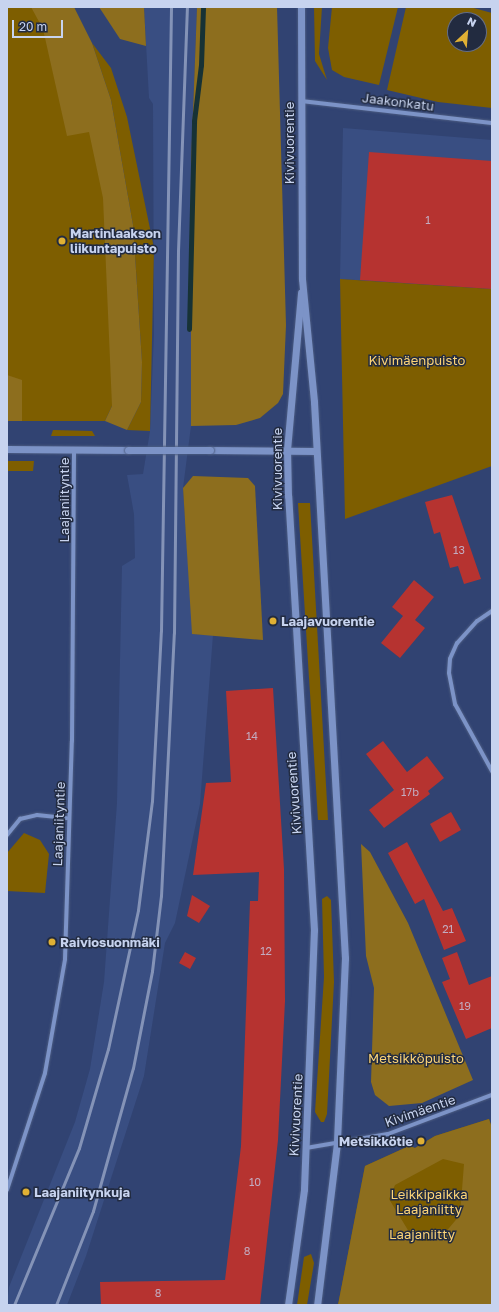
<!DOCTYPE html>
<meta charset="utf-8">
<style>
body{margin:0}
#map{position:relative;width:499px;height:1312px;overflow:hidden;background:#314372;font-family:"Golos Text",sans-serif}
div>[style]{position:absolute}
.built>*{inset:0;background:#394e82}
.green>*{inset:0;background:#7e5e00}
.forest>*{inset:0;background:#8d6e1e}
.stream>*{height:5px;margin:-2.5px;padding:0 2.5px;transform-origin:2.5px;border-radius:2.5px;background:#173235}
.building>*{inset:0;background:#b63330}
.roads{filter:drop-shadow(0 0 1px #4c5c82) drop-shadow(0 0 1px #4c5c82)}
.minor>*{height:4px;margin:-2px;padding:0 2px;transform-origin:2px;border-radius:2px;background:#7c93c7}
.tertiary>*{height:7px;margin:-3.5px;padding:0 3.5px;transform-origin:3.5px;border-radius:3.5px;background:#7c93c7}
.rail>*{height:3px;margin:-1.5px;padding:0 1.5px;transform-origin:1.5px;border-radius:1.5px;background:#8493b7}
.bridges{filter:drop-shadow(0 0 1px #4c5c82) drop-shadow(0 0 1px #4c5c82)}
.tertiary-bridge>*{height:7px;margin:-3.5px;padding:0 3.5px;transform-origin:3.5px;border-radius:3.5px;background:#7c93c7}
.dots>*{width:11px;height:11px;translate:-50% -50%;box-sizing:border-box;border:2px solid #222b40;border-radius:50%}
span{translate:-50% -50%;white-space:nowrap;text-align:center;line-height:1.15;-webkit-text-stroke:3px #222b40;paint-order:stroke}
.number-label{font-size:11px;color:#c3abbf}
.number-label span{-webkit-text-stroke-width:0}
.street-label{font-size:13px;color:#c7d3ef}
.poi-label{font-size:13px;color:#c7d3ef;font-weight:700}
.left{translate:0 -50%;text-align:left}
.right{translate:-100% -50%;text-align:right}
.park-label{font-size:13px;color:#fcd478}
.frame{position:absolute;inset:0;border:8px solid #c7d3ef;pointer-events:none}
.north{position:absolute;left:447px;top:12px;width:40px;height:40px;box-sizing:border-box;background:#222b40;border:1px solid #646e86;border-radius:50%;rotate:26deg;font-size:11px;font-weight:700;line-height:16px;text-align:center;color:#c7d3ef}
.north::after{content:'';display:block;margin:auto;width:14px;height:18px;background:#e0b034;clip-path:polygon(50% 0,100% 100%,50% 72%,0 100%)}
.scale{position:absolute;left:12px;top:20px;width:51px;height:18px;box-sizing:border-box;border:2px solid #c7d3ef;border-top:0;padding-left:5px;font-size:12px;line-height:14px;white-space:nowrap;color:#c7d3ef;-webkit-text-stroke:3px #222b40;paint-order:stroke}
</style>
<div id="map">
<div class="built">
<div style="clip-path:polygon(144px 7px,197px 7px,191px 165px,191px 426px,183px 488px,193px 634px,213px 635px,200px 804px,175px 923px,165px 943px,144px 1076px,86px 1256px,67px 1305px,7px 1305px,9px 1287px,75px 1122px,90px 1069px,104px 982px,117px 803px,122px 566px,135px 558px,134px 514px,127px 475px,143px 474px,150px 431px,154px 333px,153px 104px,149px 98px)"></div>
<div style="clip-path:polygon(343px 128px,492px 140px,492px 289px,340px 279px)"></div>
</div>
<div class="green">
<div style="clip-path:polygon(7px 7px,59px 7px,117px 203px,112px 406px,105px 421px,7px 421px)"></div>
<div style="clip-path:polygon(314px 7px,322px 7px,319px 54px,327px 80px,315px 61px)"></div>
<div style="clip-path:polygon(332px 7px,398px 7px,379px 85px,344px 77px,332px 70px,328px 48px)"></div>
<div style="clip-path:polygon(evenodd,406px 7px,470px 7px,492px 13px,492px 108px,438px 102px,387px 90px,406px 7px,455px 20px,479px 20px,479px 44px,455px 44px,455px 20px)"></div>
<div style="clip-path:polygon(92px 43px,111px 68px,127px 117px,154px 248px,150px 431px,127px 430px,141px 402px,142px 362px,133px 225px,111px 100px)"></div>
<div style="clip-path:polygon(340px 279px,492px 289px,492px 466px,345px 519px)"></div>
<div style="clip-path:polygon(53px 430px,92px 431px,95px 436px,51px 436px)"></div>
<div style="clip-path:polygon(7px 461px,34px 461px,33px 471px,7px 471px)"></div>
<div style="clip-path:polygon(298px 503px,310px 503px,328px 820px,318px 820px)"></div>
<div style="clip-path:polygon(24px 833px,40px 840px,49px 854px,45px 893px,7px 891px,7px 853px)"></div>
<div style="clip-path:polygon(327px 896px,331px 900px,334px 982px,327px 1114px,324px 1122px,321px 1122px,315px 1112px,324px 977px,322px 899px)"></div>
<div style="clip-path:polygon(489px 1119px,492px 1128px,492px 1305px,338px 1305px,365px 1166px,409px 1146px,415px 1148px,435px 1136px)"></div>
<div style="clip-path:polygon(311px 1254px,314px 1263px,307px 1305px,297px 1305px,304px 1257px)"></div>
</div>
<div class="forest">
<div style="clip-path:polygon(31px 7px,74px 7px,92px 43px,111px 100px,133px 225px,142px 362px,141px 402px,127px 430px,105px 421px,112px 406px,103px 198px,89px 132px,67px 136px,43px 29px)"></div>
<div style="clip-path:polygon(99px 7px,144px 7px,146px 46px,120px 39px)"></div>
<div style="clip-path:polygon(197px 7px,277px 7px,286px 325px,283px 394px,278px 403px,260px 418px,236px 425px,191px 426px,191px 165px)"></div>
<div style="clip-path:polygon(7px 375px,22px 380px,22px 421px,7px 421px)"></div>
<div style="clip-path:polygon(193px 476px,248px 478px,255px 486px,263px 640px,192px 634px,183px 488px)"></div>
<div style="clip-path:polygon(361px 844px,370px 852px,408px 923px,473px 1080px,422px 1103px,389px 1106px,375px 1095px,371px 1082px,374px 988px,366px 956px)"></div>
<div style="clip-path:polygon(evenodd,489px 1119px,492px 1128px,492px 1305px,338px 1305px,365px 1166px,409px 1146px,415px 1148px,435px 1136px,489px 1119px,443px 1159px,464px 1164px,460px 1215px,444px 1234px,428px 1241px,414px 1240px,389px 1199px,395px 1185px,443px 1159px)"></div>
</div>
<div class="stream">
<div style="left:189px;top:329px;width:208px;rotate:-88.6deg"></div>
<div style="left:194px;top:121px;width:56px;rotate:-82.9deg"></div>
<div style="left:201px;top:65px;width:58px;rotate:-88deg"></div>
</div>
<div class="building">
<div style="clip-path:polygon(369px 152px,492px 161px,492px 289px,360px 280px)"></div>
<div style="clip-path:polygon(452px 495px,481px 579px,464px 584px,458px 566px,450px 568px,440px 532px,434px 534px,425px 502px)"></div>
<div style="clip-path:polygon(414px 580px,434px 597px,415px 620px,425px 628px,400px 658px,381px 643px,403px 616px,392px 607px)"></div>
<div style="clip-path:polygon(273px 688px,284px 869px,285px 1001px,278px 1140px,260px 1305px,101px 1305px,100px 1282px,225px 1280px,241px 1146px,250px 901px,258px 901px,259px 872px,193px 875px,206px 783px,231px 782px,226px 691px)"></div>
<div style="clip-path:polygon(383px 741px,407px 772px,427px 756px,444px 778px,428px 791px,430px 794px,384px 828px,369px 810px,394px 790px,366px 754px)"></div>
<div style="clip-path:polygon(451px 812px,461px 830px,440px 842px,430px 824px)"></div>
<div style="clip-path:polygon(407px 842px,443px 911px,452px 908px,466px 941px,444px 950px,424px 899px,415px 904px,388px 853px)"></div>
<div style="clip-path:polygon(192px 895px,210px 906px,199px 923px,187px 916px)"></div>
<div style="clip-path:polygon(185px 952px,196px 958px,190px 969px,179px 963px)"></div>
<div style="clip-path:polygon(457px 952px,469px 985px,492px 976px,492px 1028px,466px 1039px,442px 982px,450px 979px,442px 958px)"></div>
</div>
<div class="roads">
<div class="minor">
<div style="left:301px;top:101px;width:192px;rotate:6.6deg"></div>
<div style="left:492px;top:611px;width:18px;rotate:146deg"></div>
<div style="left:477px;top:621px;width:30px;rotate:132deg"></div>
<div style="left:457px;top:643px;width:17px;rotate:114deg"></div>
<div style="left:450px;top:659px;width:14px;rotate:94deg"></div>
<div style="left:449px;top:673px;width:32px;rotate:79deg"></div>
<div style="left:455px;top:704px;width:77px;rotate:61.1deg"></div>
<div style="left:7px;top:835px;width:21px;rotate:-51deg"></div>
<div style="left:20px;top:819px;width:17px;rotate:-13deg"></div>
<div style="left:37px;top:815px;width:30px;rotate:6deg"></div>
<div style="left:306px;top:1148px;width:83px;rotate:-9.7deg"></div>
<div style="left:388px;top:1134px;width:111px;rotate:-20.6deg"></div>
<div style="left:7px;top:1190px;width:123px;rotate:-72deg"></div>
<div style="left:45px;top:1073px;width:116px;rotate:-80deg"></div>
<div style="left:65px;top:959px;width:218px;rotate:-88.2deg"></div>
<div style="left:72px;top:741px;width:292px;rotate:-89.6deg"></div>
</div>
<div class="tertiary">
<div style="left:301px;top:7px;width:272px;rotate:89.8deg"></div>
<div style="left:302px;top:279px;width:124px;rotate:84.4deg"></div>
<div style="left:314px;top:402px;width:557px;rotate:86.81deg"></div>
<div style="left:345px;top:958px;width:185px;rotate:92.5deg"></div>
<div style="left:337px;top:1143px;width:163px;rotate:97deg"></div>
<div style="left:7px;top:449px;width:121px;rotate:0.5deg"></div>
<div style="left:210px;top:450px;width:106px;rotate:0.5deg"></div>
<div style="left:288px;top:1305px;width:117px;rotate:-82.1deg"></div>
<div style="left:304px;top:1189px;width:259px;rotate:-87.8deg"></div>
<div style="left:314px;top:930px;width:435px;rotate:-93.4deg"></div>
<div style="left:288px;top:496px;width:46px;rotate:-91.2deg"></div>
<div style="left:287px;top:450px;width:158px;rotate:-84.9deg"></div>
</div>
</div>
<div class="rail">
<div style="left:14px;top:1305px;width:170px;rotate:-67.5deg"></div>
<div style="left:79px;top:1148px;width:103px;rotate:-73.7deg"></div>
<div style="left:108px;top:1049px;width:142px;rotate:-77.8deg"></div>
<div style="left:138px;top:910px;width:110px;rotate:-82.7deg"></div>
<div style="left:152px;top:801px;width:170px;rotate:-87deg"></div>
<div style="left:161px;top:631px;width:624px;rotate:-89.08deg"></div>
<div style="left:56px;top:1305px;width:101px;rotate:-68.5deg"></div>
<div style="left:93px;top:1211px;width:148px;rotate:-74.4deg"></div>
<div style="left:133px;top:1068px;width:99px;rotate:-78.9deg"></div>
<div style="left:152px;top:971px;width:76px;rotate:-83.2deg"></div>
<div style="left:161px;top:896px;width:263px;rotate:-87.2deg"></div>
<div style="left:174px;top:633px;width:382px;rotate:-89.4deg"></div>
<div style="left:178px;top:251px;width:244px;rotate:-87.9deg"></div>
</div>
<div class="bridges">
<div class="tertiary-bridge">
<div style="left:128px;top:450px;width:82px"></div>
</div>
</div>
<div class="dots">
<div style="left:62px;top:241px;background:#e0b034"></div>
<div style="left:273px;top:621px;background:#e0b034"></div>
<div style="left:52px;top:942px;background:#e0b034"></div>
<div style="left:421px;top:1141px;background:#e0b034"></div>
<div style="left:26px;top:1192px;background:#e0b034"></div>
</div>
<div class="number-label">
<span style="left:428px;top:220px">1</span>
<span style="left:459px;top:550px">13</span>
<span style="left:252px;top:736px">14</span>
<span style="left:410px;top:792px">17b</span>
<span style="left:448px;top:929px">21</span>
<span style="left:266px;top:951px">12</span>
<span style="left:465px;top:1006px">19</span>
<span style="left:255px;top:1182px">10</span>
<span style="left:247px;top:1251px">8</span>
<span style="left:158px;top:1293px">8</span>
</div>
<div class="street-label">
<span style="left:398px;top:102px;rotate:7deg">Jaakonkatu</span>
<span style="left:289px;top:143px;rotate:-90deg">Kivivuorentie</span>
<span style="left:277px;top:469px;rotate:-90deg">Kivivuorentie</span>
<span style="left:64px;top:500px;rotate:-90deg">Laajaniityntie</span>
<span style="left:294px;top:793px;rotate:-94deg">Kivivuorentie</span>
<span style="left:59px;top:824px;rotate:-88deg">Laajaniityntie</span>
<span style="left:420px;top:1111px;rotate:-19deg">Kivimäentie</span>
<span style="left:296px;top:1115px;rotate:-87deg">Kivivuorentie</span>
</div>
<div class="poi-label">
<span class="left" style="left:70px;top:241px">Martinlaakson<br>liikuntapuisto</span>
<span class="left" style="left:281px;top:621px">Laajavuorentie</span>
<span class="left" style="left:60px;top:942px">Raiviosuonmäki</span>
<span class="right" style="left:413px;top:1141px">Metsikkötie</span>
<span class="left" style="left:34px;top:1192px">Laajaniitynkuja</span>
</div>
<div class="park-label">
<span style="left:417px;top:360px">Kivimäenpuisto</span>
<span style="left:416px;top:1058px">Metsikköpuisto</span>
<span style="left:429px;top:1202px">Leikkipaikka<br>Laajaniitty</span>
<span style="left:422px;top:1234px">Laajaniitty</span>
</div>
<div class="frame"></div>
<div class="north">N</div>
<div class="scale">20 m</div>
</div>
